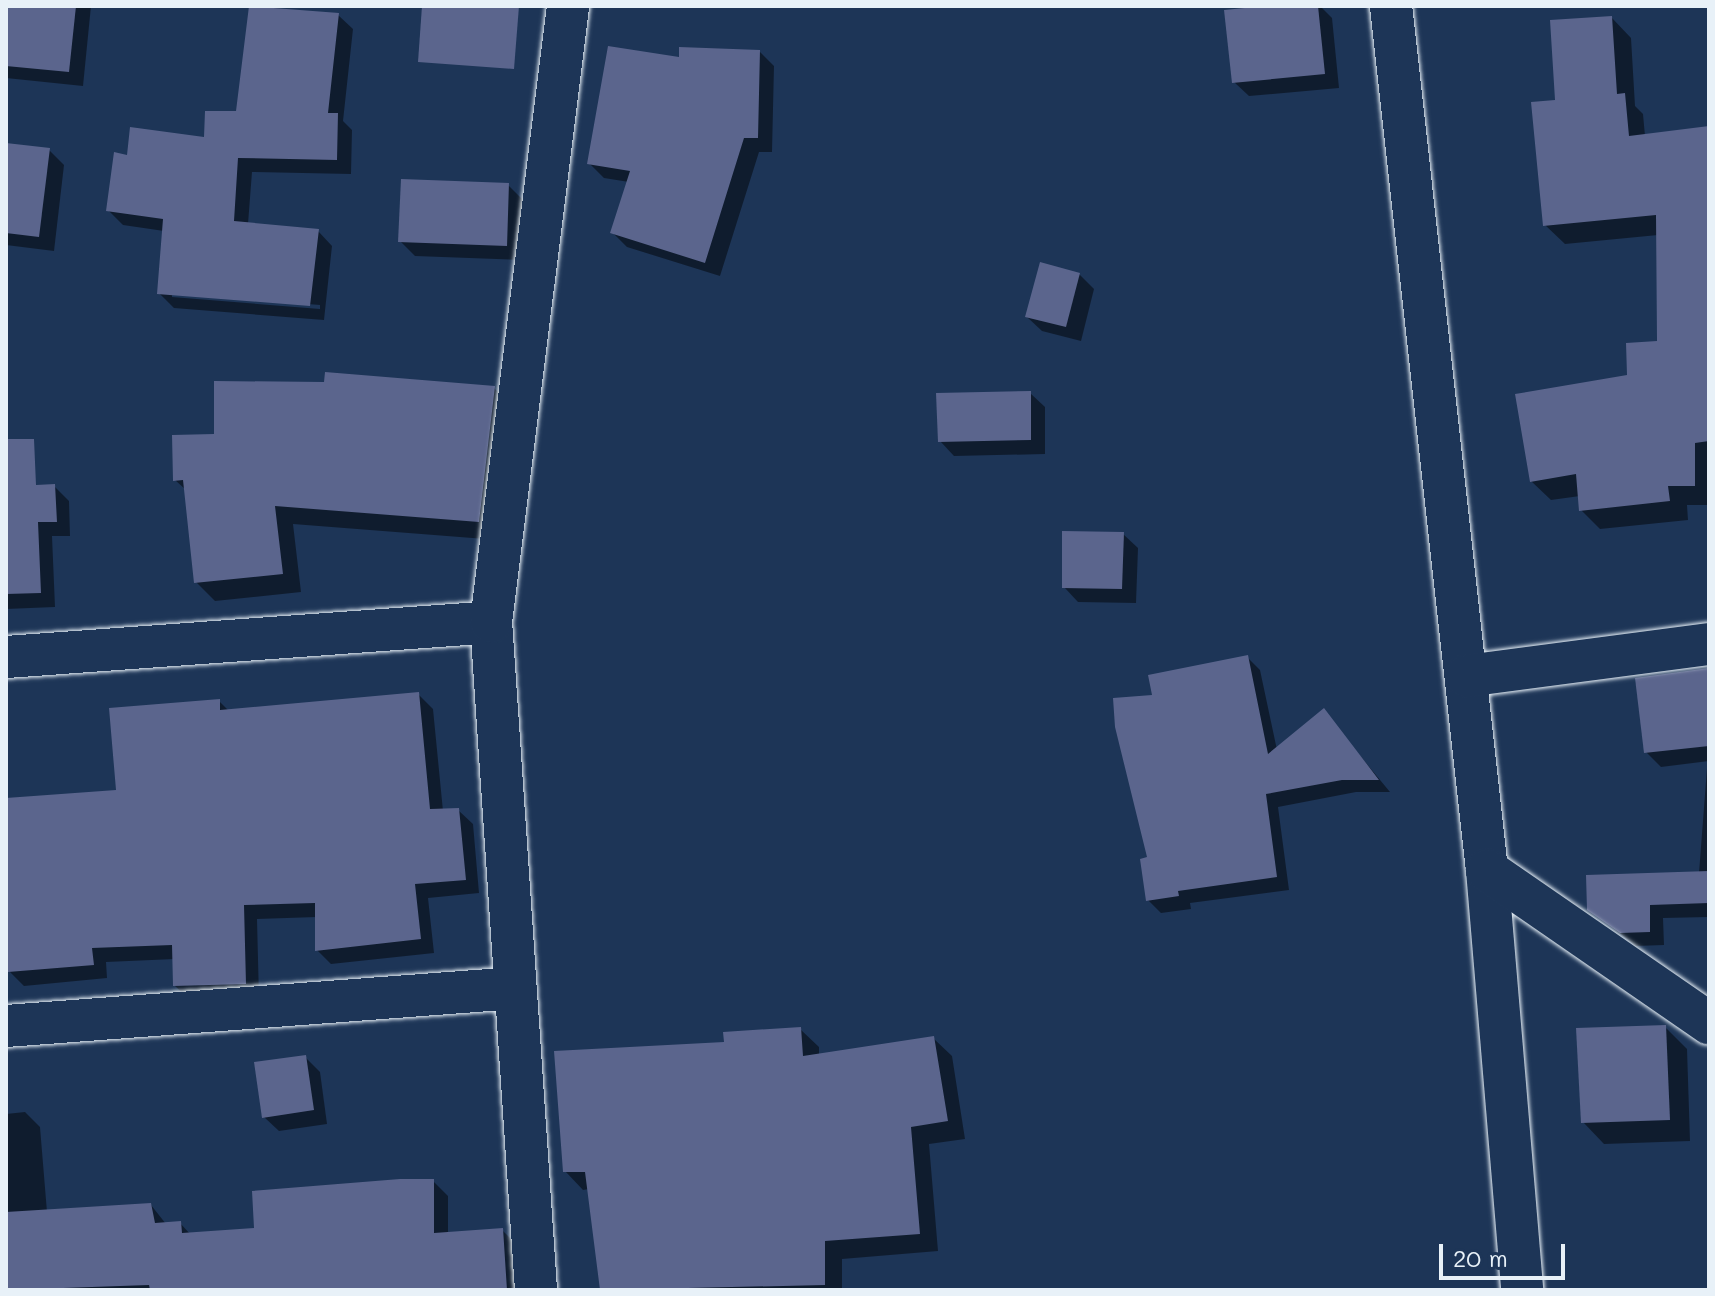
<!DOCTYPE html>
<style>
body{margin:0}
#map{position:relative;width:1715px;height:1296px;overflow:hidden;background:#1d3557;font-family:Mali,sans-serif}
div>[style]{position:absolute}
.shadow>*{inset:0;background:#0007}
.building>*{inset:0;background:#5b658d}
.roads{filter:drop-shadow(0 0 2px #e8f1f8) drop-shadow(0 0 2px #e8f1f8)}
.minor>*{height:42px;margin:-21px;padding:0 21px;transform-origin:21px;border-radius:21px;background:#1d3557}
span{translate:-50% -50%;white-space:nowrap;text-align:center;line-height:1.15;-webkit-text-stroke:6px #1d3557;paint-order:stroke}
.frame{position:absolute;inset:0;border:8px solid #e8f1f8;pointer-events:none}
.scale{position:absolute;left:1439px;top:1244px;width:126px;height:36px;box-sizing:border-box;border:4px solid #e8f1f8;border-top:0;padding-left:10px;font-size:24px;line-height:28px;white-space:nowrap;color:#e8f1f8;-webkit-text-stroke:6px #1d3557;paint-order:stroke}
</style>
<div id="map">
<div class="shadow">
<div style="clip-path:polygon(6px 6px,91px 6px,83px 86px,6px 78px)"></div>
<div style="clip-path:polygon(evenodd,251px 6px,338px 15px,353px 29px,343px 121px,352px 130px,351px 174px,252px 172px,248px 224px,318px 231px,332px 246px,324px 320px,174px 308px,159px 293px,164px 231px,123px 225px,108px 210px,129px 157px,206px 139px,238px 113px,251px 6px,172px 293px,320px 305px,320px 309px,172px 297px,172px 293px)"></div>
<div style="clip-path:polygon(1286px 6px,1320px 6px,1332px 18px,1339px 88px,1249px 96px,1234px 82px)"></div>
<div style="clip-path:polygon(1612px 18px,1631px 38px,1635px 106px,1643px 114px,1645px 136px,1709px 128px,1709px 505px,1687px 505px,1688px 520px,1600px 529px,1581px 510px,1580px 496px,1551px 500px,1531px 481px,1660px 343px,1658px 235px,1565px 244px,1545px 225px,1557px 102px)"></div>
<div style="clip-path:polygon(760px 52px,774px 66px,772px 152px,759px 152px,720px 276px,627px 247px,612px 232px,629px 182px,604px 178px,590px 164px,681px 60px)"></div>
<div style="clip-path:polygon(6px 145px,49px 150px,64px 165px,54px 251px,6px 245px)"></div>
<div style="clip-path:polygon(508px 185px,523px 200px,521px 260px,415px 256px,400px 241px)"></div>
<div style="clip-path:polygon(1079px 274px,1094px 289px,1081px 341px,1042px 331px,1027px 317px)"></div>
<div style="clip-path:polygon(326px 384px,494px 388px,513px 407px,498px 540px,293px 524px,301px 592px,215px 601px,196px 582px,186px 490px,175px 480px,216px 435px)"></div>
<div style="clip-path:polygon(1030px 393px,1045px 407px,1045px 454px,954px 456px,940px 441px)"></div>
<div style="clip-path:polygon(54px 486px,69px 501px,70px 536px,52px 536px,55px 607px,6px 609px,6px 488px)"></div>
<div style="clip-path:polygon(1123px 534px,1138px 548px,1136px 603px,1078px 602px,1064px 587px)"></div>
<div style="clip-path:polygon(1247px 657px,1260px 670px,1277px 750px,1323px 711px,1390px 792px,1356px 792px,1278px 807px,1289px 890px,1190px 903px,1191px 909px,1161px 913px,1148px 900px,1154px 697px)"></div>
<div style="clip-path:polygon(1709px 670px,1709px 761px,1661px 767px,1646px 752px)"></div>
<div style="clip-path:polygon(418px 694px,433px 709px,443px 811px,458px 810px,473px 824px,479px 893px,428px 898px,434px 953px,331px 964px,317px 950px,317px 917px,257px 919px,259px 998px,190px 1000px,175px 986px,175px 959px,106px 962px,107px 978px,24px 986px,10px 972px,6px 800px,118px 792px,219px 701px,229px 711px)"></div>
<div style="clip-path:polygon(1707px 768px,1709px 917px,1663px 918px,1664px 945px,1636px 946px,1589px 909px,1699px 873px)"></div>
<div style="clip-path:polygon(1665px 1027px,1687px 1049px,1690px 1141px,1604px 1144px,1583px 1122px)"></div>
<div style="clip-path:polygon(800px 1029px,819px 1047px,819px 1055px,933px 1038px,952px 1056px,965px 1139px,929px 1144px,938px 1251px,842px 1259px,842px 1290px,602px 1290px,589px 1189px,583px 1190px,565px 1171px,726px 1044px)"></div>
<div style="clip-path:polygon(305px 1057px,320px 1072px,327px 1124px,279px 1131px,264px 1117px)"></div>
<div style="clip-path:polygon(25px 1112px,40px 1127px,47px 1212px,151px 1205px,166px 1224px,180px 1223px,191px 1235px,256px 1229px,433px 1181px,448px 1196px,448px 1234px,502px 1230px,517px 1245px,520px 1290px,6px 1290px,6px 1114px)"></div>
</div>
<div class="building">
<div style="clip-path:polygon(6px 6px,76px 6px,69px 72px,6px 66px)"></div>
<div style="clip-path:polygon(249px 6px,339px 13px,328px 113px,338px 113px,337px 160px,238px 158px,234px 221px,319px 229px,310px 306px,157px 294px,163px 219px,106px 211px,114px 152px,127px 155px,130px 127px,204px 137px,205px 111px,236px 111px)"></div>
<div style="clip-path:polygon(422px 6px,519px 6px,514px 69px,418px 62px)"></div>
<div style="clip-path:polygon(1265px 6px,1318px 6px,1325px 74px,1232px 83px,1224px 10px)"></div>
<div style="clip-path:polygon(1612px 16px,1617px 94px,1625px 93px,1629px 136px,1709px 126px,1709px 441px,1695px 443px,1695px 486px,1668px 486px,1670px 501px,1579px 511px,1576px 474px,1530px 482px,1515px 394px,1627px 375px,1626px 343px,1657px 341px,1656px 215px,1543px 226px,1531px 102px,1555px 100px,1550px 20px)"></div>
<div style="clip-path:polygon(608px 46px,679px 57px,679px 47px,760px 50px,758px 138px,744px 138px,705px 263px,610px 233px,630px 171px,587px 164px)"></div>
<div style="clip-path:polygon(6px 143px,50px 148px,39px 237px,6px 233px)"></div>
<div style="clip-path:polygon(401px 179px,509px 183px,507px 246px,398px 242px)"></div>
<div style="clip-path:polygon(1040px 262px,1080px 273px,1066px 327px,1025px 317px)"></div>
<div style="clip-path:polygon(325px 372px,495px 386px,479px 522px,275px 506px,283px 574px,194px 583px,183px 480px,173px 481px,172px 435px,214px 434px,214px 381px,324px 382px)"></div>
<div style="clip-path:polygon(1031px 391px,1031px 440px,938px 442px,936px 393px)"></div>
<div style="clip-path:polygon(6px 439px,34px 439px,36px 485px,55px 484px,57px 522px,38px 522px,41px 593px,6px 594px)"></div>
<div style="clip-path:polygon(1062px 531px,1124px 532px,1122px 589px,1062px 588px)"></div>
<div style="clip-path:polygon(1248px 655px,1268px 754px,1324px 708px,1379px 780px,1342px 780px,1266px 794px,1277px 877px,1178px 891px,1179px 896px,1146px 901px,1140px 859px,1147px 857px,1115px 727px,1113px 698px,1152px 695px,1148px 675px)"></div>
<div style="clip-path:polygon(1709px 668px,1709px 746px,1644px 753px,1635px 678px)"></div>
<div style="clip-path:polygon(419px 692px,430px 809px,459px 808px,466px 880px,415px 884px,421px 939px,315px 951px,315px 903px,244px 905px,246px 984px,173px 986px,172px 945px,92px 948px,94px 965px,8px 972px,6px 798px,116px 790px,109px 708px,220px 699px,220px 710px)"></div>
<div style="clip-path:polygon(1709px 871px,1709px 903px,1650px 905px,1650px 932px,1620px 933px,1587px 910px,1586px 875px)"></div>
<div style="clip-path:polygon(1666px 1025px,1670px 1120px,1581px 1123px,1576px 1028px)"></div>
<div style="clip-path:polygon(801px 1027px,803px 1056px,934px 1036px,948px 1121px,911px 1127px,920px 1234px,825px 1241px,825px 1285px,600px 1290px,585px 1172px,563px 1172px,554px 1051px,724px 1042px,723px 1032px)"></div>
<div style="clip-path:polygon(306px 1055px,314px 1110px,262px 1118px,254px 1062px)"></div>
<div style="clip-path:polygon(400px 1179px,434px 1179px,434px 1233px,503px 1228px,507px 1290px,150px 1290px,149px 1285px,6px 1290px,6px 1212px,151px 1203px,155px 1223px,181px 1221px,182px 1233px,254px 1228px,252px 1191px)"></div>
</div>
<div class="roads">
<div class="minor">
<div style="left:1391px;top:6px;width:869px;rotate:83.66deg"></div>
<div style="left:1487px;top:870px;width:421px;rotate:85.2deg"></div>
<div style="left:6px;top:657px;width:486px;rotate:-4.1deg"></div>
<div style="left:1466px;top:676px;width:245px;rotate:-7.5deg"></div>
<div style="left:1487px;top:870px;width:270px;rotate:34.6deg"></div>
<div style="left:6px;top:1026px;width:511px;rotate:-4.26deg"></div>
<div style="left:536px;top:1290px;width:670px;rotate:-93.85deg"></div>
<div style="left:491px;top:622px;width:621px;rotate:-82.87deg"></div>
</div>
</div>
<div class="frame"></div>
<div class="scale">20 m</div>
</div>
